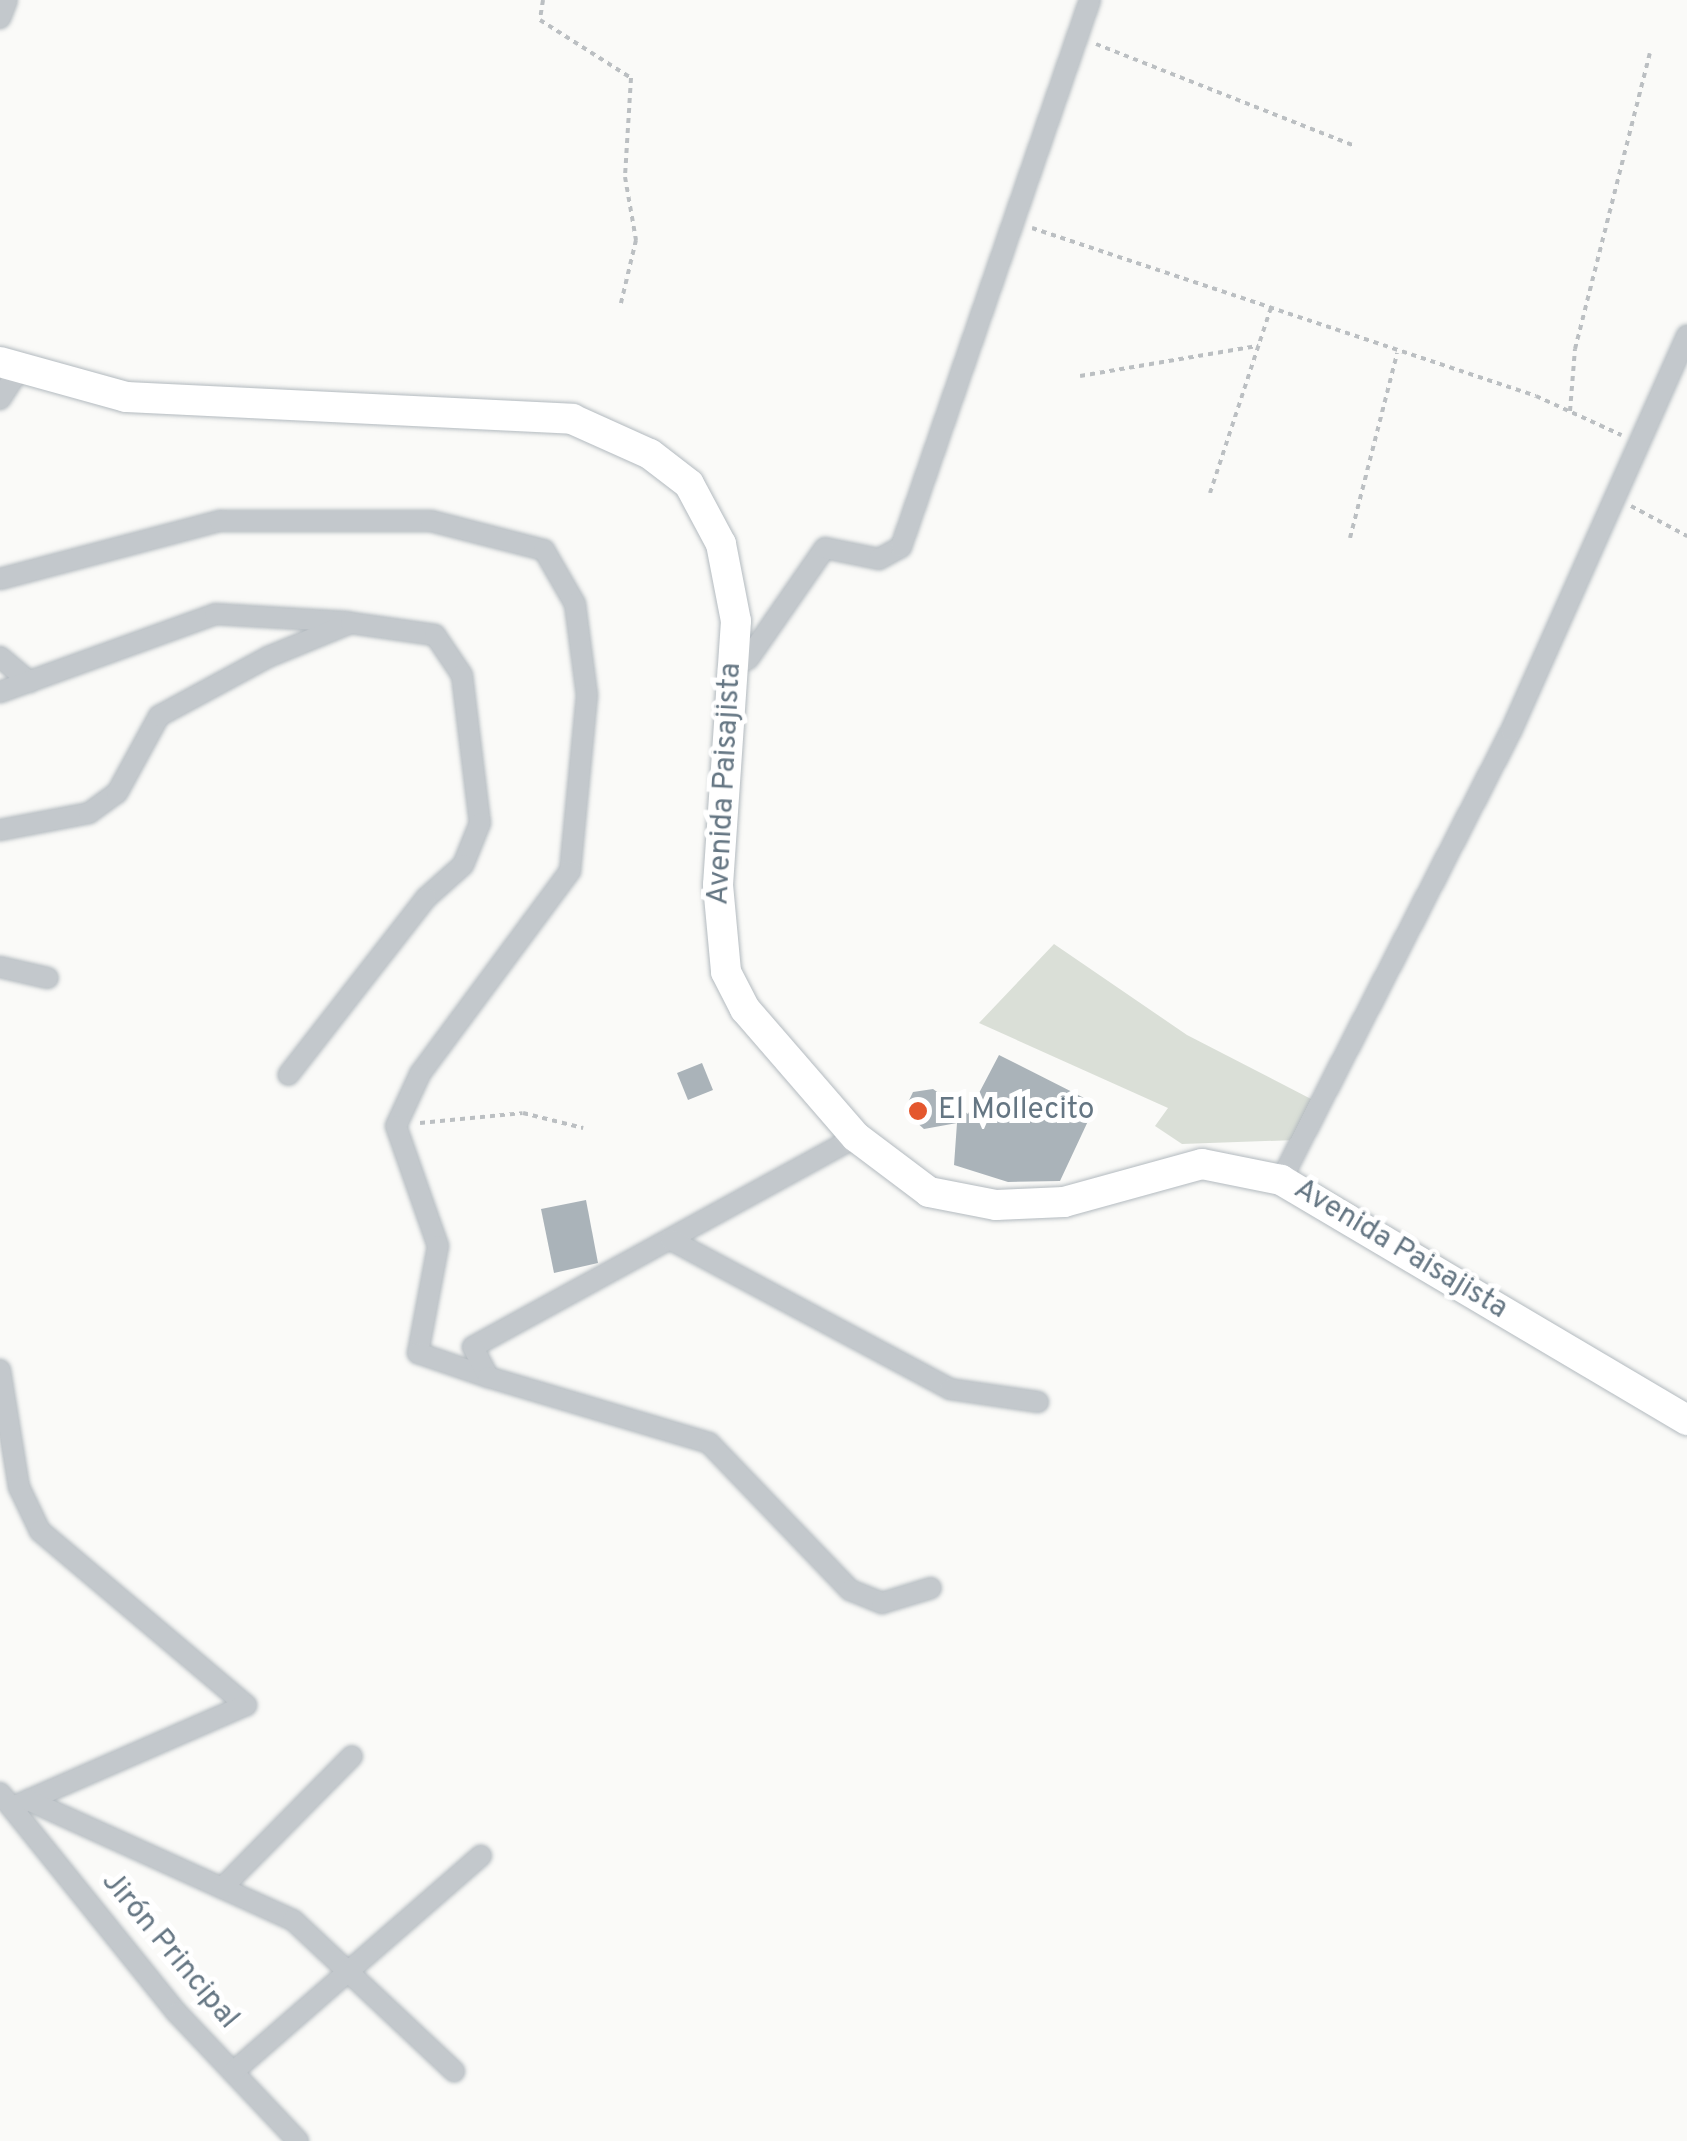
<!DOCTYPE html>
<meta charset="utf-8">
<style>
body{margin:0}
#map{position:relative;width:1687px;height:2141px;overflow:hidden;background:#fafaf8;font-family:Overpass,sans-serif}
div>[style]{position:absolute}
.green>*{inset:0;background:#dadfd7}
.building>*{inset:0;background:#aab3b9}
.path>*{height:4px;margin-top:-2px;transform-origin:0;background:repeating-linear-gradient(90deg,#bbbfc2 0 5px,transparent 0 10px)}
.roads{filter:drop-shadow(0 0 2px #b3babf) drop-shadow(0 0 2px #b3babf)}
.minor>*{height:20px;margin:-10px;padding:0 10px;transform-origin:10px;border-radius:10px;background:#c3c8cc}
.secondary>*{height:30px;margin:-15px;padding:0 15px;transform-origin:15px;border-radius:15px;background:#fff}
.dots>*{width:28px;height:28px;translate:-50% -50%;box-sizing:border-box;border:5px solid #fff;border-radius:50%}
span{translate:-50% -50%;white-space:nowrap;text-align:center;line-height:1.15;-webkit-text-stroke:10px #fff;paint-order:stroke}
.street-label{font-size:30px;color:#657683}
.poi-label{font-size:30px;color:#657683}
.left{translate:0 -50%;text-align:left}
</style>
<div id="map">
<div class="green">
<div style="clip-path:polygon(1054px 944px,1187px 1035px,1313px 1100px,1296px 1140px,1182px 1144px,1155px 1126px,1168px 1108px,979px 1023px)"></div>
</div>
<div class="building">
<div style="clip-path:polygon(999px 1055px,1096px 1104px,1060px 1181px,1008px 1182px,954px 1165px,957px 1123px,924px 1129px,904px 1111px,913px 1092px,933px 1089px,968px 1114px)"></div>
<div style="clip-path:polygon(702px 1063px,713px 1090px,688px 1100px,677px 1073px)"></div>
<div style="clip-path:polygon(586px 1200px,598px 1263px,554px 1273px,541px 1209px)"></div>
</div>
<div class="path">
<div style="left:543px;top:0;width:20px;rotate:99deg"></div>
<div style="left:540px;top:20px;width:108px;rotate:32.5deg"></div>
<div style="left:631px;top:78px;width:99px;rotate:93.5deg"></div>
<div style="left:625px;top:177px;width:64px;rotate:80.1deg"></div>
<div style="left:636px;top:240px;width:65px;rotate:103.4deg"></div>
<div style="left:1096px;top:44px;width:276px;rotate:21.5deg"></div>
<div style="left:1032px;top:228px;width:531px;rotate:18.43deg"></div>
<div style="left:1536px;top:396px;width:94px;rotate:24.6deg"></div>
<div style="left:1080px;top:376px;width:181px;rotate:-9.6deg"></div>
<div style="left:1570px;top:411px;width:62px;rotate:-85.4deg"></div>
<div style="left:1575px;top:349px;width:305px;rotate:-75.8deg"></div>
<div style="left:1210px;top:493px;width:195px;rotate:-71.8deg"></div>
<div style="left:1631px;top:506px;width:64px;rotate:28.2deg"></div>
<div style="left:1350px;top:538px;width:191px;rotate:-75.7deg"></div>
<div style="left:420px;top:1123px;width:103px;rotate:-5.5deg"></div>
<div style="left:523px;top:1113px;width:62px;rotate:14deg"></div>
</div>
<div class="roads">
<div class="minor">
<div style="left:0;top:18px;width:19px;rotate:-69deg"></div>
<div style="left:0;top:399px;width:33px;rotate:-57deg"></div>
<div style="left:0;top:579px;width:228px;rotate:-14.8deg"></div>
<div style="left:220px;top:521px;width:211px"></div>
<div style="left:431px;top:521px;width:117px;rotate:14.4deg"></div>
<div style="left:544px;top:550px;width:62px;rotate:60.1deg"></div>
<div style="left:575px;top:604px;width:92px;rotate:82.5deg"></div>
<div style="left:587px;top:695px;width:177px;rotate:95.5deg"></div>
<div style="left:570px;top:871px;width:252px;rotate:126.5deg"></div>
<div style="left:420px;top:1074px;width:57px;rotate:114.8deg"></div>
<div style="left:396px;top:1126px;width:127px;rotate:70.7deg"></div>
<div style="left:438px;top:1246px;width:109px;rotate:100.6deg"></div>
<div style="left:418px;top:1353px;width:74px;rotate:18.9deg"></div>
<div style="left:0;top:657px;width:39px;rotate:40deg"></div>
<div style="left:732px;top:666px;width:17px;rotate:-24deg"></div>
<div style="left:748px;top:659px;width:135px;rotate:-55.3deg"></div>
<div style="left:825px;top:548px;width:55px;rotate:11.5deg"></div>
<div style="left:879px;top:559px;width:25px;rotate:-29deg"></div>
<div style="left:901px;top:547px;width:579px;rotate:-70.94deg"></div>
<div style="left:0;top:692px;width:229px;rotate:-19.9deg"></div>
<div style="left:215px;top:614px;width:133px;rotate:3.4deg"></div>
<div style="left:0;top:830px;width:91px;rotate:-10.8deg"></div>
<div style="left:89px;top:813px;width:34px;rotate:-36deg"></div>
<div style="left:117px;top:793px;width:88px;rotate:-61.4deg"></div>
<div style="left:159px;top:716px;width:124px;rotate:-28.4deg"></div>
<div style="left:268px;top:657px;width:90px;rotate:-22.3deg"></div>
<div style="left:351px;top:623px;width:85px;rotate:8.1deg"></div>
<div style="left:435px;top:635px;width:48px;rotate:56deg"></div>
<div style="left:462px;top:675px;width:149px;rotate:83.1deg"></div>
<div style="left:480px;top:823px;width:45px;rotate:112deg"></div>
<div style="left:463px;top:865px;width:50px;rotate:138.3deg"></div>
<div style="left:426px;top:898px;width:224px;rotate:127.9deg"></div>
<div style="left:0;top:967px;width:49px;rotate:12.9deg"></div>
<div style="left:856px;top:1137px;width:437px;rotate:151.3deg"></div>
<div style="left:473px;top:1347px;width:34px;rotate:63deg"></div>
<div style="left:488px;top:1377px;width:231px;rotate:16.6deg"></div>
<div style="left:709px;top:1443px;width:204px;rotate:46.2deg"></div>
<div style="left:850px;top:1590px;width:35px;rotate:22deg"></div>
<div style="left:882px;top:1603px;width:51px;rotate:-17deg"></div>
<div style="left:1281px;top:1180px;width:504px;rotate:-62.88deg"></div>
<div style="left:1511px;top:731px;width:433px;rotate:-66deg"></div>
<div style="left:671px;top:1240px;width:316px;rotate:28.1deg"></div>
<div style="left:950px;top:1389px;width:89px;rotate:8.4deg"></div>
<div style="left:0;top:1370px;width:119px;rotate:80.8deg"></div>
<div style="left:19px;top:1487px;width:49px;rotate:64.5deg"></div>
<div style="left:40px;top:1531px;width:270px;rotate:40.2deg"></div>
<div style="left:246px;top:1705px;width:255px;rotate:156.4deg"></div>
<div style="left:0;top:1793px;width:282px;rotate:51.2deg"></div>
<div style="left:177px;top:2013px;width:176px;rotate:46.6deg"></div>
<div style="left:28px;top:1800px;width:291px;rotate:24.4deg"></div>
<div style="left:293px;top:1920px;width:221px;rotate:43.2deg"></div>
<div style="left:222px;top:1888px;width:185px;rotate:-45.4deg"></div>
<div style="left:233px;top:2072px;width:329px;rotate:-41.1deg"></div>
</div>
<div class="secondary">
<div style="left:0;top:362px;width:131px;rotate:15.5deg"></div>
<div style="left:126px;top:397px;width:447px;rotate:2.8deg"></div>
<div style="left:572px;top:419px;width:85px;rotate:24.2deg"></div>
<div style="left:650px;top:454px;width:49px;rotate:37.6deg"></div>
<div style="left:689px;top:484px;width:68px;rotate:61.9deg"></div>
<div style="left:721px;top:544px;width:78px;rotate:79deg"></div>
<div style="left:736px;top:621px;width:265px;rotate:93.9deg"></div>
<div style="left:718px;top:885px;width:87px;rotate:84.7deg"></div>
<div style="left:726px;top:972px;width:42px;rotate:62.8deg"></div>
<div style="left:745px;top:1009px;width:169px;rotate:49.1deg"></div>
<div style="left:856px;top:1137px;width:91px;rotate:37deg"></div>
<div style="left:929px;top:1192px;width:68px;rotate:11deg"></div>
<div style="left:996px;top:1205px;width:68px;rotate:-2.5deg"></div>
<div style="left:1064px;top:1202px;width:143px;rotate:-15.4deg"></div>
<div style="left:1202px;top:1164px;width:81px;rotate:11.4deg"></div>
<div style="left:1281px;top:1180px;width:472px;rotate:30.6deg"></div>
</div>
</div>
<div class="dots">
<div style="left:918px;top:1111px;background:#e4572e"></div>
</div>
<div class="street-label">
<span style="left:726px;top:784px;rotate:-87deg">Avenida Paisajista</span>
<span style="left:1400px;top:1250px;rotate:31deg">Avenida Paisajista</span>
<span style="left:169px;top:1951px;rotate:50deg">Jirón Principal</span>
</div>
<div class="poi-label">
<span class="left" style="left:938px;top:1111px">El Mollecito</span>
</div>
</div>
